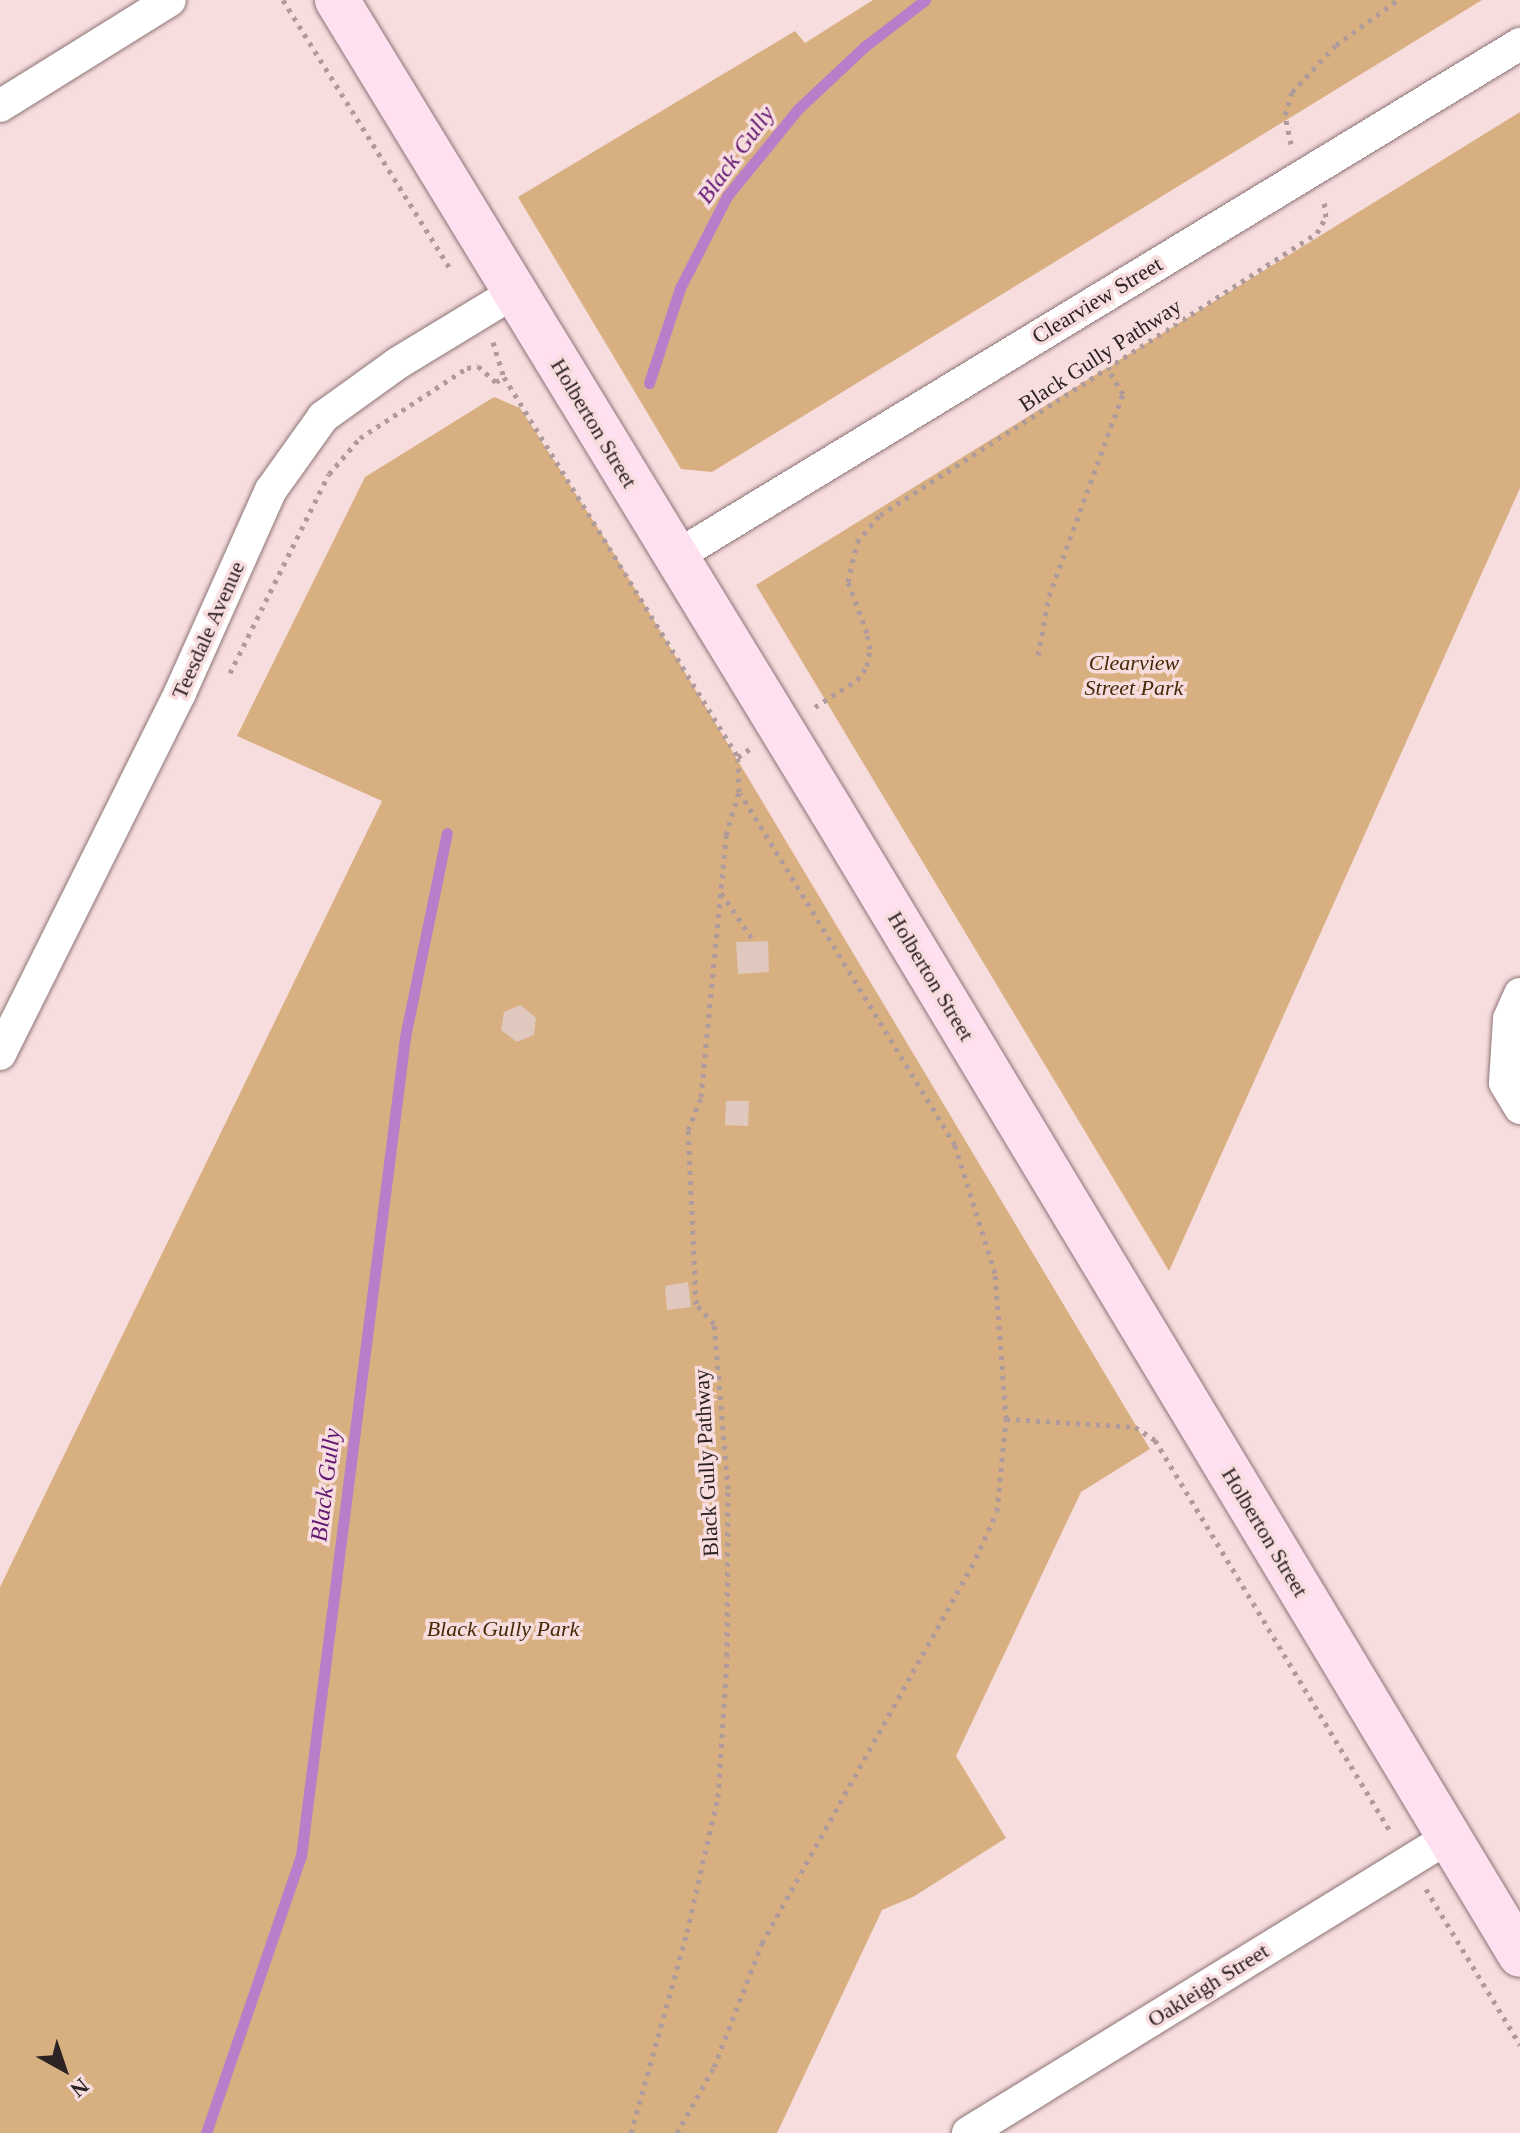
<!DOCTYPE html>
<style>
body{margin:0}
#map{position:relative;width:1520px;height:2133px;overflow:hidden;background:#f8dddf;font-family:"Times New Roman",serif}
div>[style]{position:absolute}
.green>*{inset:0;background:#d8af80}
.stream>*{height:11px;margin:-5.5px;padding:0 5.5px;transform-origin:5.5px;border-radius:5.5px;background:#b97ec9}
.building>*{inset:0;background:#e0c8bf}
.path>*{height:5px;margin-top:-2.5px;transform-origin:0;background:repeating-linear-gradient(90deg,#af9a9c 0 4px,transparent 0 10px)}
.roads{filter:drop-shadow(0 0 2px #8c7475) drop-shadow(0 0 2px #8c7475)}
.street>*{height:32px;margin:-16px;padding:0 16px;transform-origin:16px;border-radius:16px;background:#fff}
.secondary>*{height:44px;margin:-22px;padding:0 22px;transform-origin:22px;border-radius:22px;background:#fee0f1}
span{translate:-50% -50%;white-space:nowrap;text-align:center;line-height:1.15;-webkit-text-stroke:7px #f8dddf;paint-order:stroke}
.street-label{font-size:22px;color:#2c2223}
.park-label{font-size:22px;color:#452a07;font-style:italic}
.water-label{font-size:24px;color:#601672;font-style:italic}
.north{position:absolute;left:24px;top:2029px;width:80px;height:80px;-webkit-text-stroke:6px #f8dddf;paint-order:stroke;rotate:140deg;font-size:22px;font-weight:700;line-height:32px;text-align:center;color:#2c2223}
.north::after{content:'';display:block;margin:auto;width:28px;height:36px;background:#2c2223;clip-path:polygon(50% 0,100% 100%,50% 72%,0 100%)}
</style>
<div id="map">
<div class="green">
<div style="clip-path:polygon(873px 0,1482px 0,712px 472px,681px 469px,518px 197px,795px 31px,805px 43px)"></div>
<div style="clip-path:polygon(1520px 112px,1520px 488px,1169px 1271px,756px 585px)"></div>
<div style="clip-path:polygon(494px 397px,520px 408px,607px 542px,1150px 1449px,1081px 1492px,956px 1756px,1006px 1838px,913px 1897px,882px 1910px,777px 2133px,0 2133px,0 1587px,382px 801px,237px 736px,365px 477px)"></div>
</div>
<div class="stream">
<div style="left:649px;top:383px;width:100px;rotate:-71.9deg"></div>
<div style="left:680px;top:288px;width:103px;rotate:-62.9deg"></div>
<div style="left:727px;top:196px;width:112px;rotate:-50.8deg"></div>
<div style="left:798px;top:109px;width:91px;rotate:-43.2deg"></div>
<div style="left:864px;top:47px;width:77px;rotate:-37.6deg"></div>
<div style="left:206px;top:2133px;width:293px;rotate:-71.1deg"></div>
<div style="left:301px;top:1856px;width:826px;rotate:-82.76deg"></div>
<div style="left:405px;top:1037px;width:208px;rotate:-78.4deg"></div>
</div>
<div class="building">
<div style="clip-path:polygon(768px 941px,769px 972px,738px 974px,736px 942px)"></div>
<div style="clip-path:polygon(521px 1005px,536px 1018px,534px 1035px,517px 1042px,501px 1030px,504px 1012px)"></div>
<div style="clip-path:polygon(726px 1101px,749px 1101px,748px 1126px,725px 1125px)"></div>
<div style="clip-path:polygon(688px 1282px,691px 1307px,667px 1310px,665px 1286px)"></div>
</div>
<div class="path">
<div style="left:283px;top:0;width:319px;rotate:58.1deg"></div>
<div style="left:1291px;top:144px;width:30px;rotate:-102deg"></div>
<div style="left:1285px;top:115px;width:24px;rotate:-73deg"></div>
<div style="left:1292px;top:92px;width:64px;rotate:-46.9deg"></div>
<div style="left:1336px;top:45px;width:77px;rotate:-36deg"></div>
<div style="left:493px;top:342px;width:37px;rotate:73deg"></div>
<div style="left:504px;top:377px;width:446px;rotate:58.4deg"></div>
<div style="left:1038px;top:655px;width:60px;rotate:-79.4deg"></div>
<div style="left:1049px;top:596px;width:215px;rotate:-69.9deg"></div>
<div style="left:1123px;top:394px;width:29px;rotate:-121deg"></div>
<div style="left:230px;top:673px;width:222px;rotate:-63.6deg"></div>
<div style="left:329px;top:474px;width:48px;rotate:-49.3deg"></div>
<div style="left:360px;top:438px;width:128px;rotate:-33.2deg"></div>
<div style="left:467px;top:368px;width:11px;rotate:-10deg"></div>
<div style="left:478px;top:366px;width:24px;rotate:42deg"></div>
<div style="left:496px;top:382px;width:9px;rotate:-32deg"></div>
<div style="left:815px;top:707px;width:50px;rotate:-32.7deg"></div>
<div style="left:857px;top:680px;width:17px;rotate:-54deg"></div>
<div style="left:867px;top:666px;width:17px;rotate:-80deg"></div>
<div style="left:870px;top:649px;width:16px;rotate:-101deg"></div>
<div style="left:867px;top:633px;width:54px;rotate:-110.4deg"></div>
<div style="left:848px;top:582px;width:41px;rotate:-77.3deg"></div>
<div style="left:857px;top:542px;width:35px;rotate:-50deg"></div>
<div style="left:880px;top:515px;width:520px;rotate:-32.83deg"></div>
<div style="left:1317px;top:233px;width:18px;rotate:-61deg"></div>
<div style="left:1326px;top:217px;width:16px;rotate:-97deg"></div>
<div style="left:721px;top:893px;width:58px;rotate:55.5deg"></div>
<div style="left:1006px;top:1419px;width:129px;rotate:3.5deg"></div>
<div style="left:1135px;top:1427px;width:24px;rotate:33deg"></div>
<div style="left:1155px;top:1440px;width:458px;rotate:59deg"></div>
<div style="left:1426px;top:1889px;width:182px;rotate:58.9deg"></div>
<div style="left:631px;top:2133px;width:209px;rotate:-74.4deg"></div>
<div style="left:687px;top:1932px;width:139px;rotate:-77.1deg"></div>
<div style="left:718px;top:1797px;width:141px;rotate:-86.3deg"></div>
<div style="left:727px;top:1656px;width:167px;rotate:-89.7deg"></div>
<div style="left:728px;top:1489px;width:166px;rotate:-94.8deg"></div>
<div style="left:714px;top:1324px;width:27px;rotate:-132deg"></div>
<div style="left:696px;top:1304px;width:174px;rotate:-92.6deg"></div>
<div style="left:688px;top:1130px;width:35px;rotate:-68deg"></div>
<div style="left:701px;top:1097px;width:263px;rotate:-84.5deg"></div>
<div style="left:726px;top:835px;width:45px;rotate:-73.2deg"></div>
<div style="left:739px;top:792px;width:35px;rotate:-92deg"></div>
<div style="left:738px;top:757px;width:14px;rotate:-34deg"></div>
<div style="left:677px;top:2133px;width:76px;rotate:-60.7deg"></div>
<div style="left:714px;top:2067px;width:133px;rotate:-68.8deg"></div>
<div style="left:762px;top:1943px;width:440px;rotate:-60.9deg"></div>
<div style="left:976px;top:1558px;width:51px;rotate:-65.9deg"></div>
<div style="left:997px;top:1511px;width:92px;rotate:-84.4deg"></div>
<div style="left:1006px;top:1419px;width:146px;rotate:-94.3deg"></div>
<div style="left:995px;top:1273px;width:134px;rotate:-107.4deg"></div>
<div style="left:955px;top:1145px;width:412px;rotate:-121.4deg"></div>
</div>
<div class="roads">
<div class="street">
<div style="left:0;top:106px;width:200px;rotate:-31.9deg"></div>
<div style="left:675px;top:557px;width:989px;rotate:-31.26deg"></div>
<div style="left:1520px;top:994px;width:27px;rotate:114deg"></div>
<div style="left:1509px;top:1019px;width:64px;rotate:93.6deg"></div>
<div style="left:1505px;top:1083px;width:29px;rotate:59deg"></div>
<div style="left:0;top:1054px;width:403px;rotate:-63.5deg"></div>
<div style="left:180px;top:693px;width:222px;rotate:-65.9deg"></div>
<div style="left:271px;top:490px;width:90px;rotate:-54.5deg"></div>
<div style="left:323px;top:417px;width:92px;rotate:-35.8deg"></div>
<div style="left:398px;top:363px;width:137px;rotate:-31.3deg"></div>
<div style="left:968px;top:2133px;width:565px;rotate:-31.61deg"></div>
</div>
<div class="secondary">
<div style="left:337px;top:0;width:949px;rotate:58.62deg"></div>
<div style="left:831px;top:810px;width:1336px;rotate:58.96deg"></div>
</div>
</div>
<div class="street-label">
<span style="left:1097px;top:300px;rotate:-31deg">Clearview Street</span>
<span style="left:1100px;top:355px;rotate:-33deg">Black Gully Pathway</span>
<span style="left:594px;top:423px;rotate:59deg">Holberton Street</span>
<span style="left:208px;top:630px;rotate:-66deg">Teesdale Avenue</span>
<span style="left:931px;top:976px;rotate:59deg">Holberton Street</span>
<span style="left:706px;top:1463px;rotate:-93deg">Black Gully Pathway</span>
<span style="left:1265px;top:1532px;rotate:59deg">Holberton Street</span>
<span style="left:1208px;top:1985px;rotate:-32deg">Oakleigh Street</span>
</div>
<div class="park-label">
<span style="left:1134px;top:675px">Clearview<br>Street Park</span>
<span style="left:503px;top:1629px">Black Gully Park</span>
</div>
<div class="water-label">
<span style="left:736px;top:155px;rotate:-54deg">Black Gully</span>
<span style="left:326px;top:1485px;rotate:-83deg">Black Gully</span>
</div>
<div class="north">N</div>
</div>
